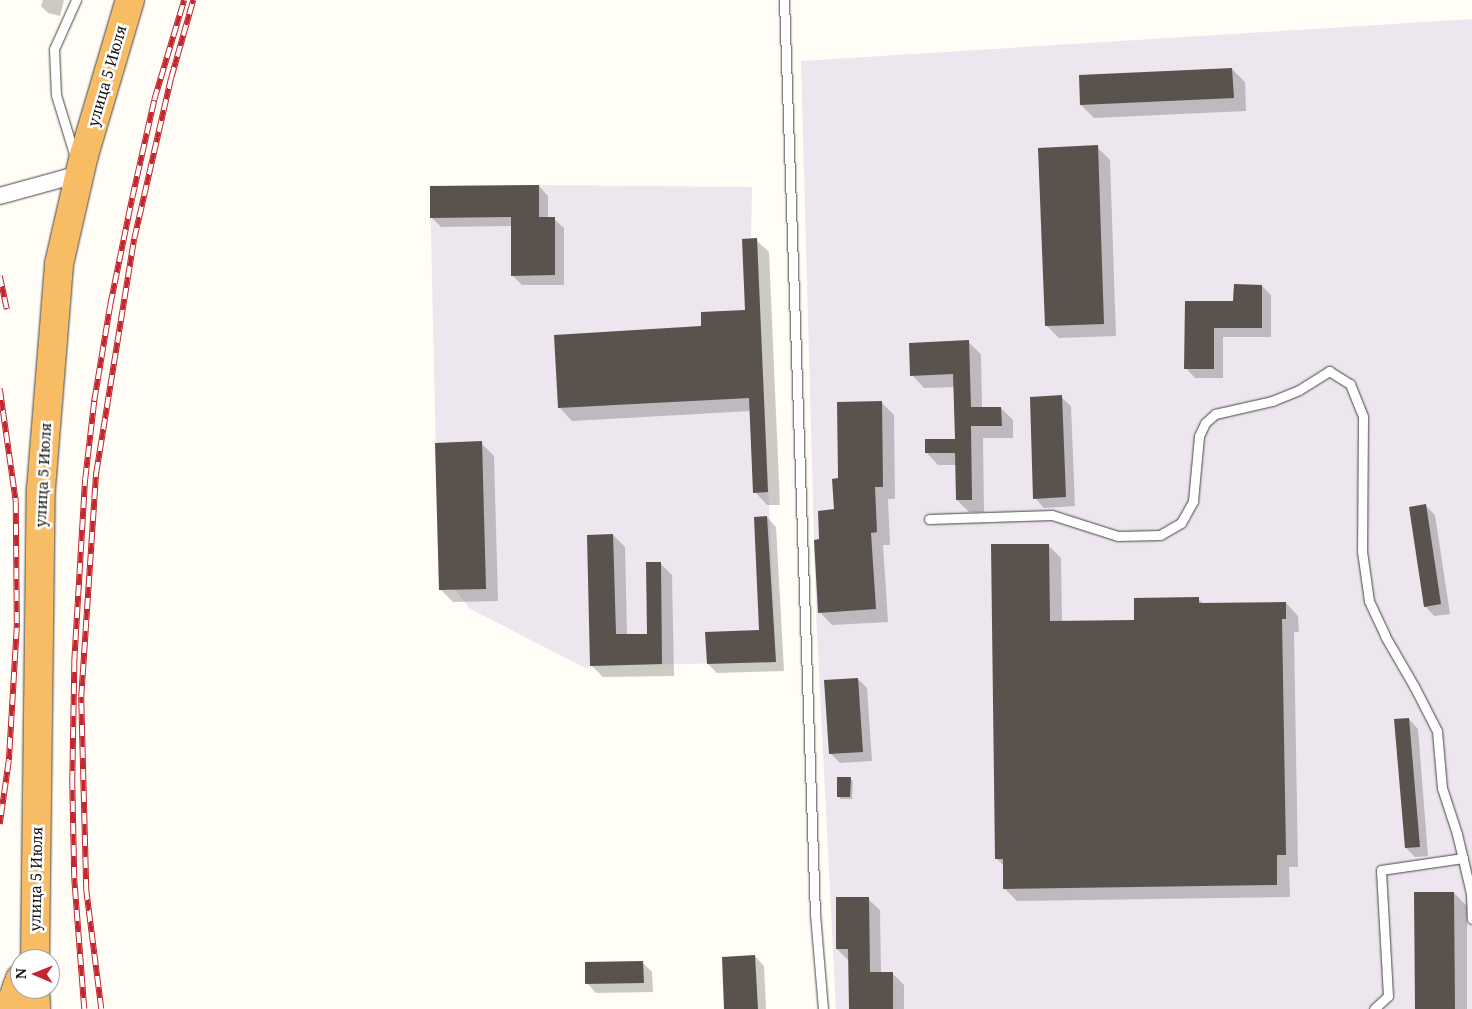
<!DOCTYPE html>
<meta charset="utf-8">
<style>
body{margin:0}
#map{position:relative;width:1472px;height:1009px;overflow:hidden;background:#fffdf5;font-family:"Noto Serif",serif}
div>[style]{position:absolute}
.industrial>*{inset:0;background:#eee6ef}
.shadow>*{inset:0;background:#0003}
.building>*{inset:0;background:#5a524d}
.roads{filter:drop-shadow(0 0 1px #444) drop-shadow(0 0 1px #444)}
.service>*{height:9px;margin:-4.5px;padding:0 4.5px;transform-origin:4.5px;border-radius:4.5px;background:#fff}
.minor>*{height:16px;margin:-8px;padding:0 8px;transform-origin:8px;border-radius:8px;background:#fff}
.trunk>*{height:28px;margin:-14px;padding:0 14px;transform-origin:14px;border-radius:14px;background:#f7bc64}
.rail>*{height:5.5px;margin-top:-2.75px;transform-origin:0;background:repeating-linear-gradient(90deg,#fff 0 11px,#c4262e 0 22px);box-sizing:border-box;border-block:1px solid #c4262e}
span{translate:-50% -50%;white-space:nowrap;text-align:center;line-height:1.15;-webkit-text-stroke:5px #fff;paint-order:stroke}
.street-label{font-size:15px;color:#111}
.north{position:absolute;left:10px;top:949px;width:50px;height:50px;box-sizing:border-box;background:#fff;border:1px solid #a0a0a0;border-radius:50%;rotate:271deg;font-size:14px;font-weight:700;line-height:20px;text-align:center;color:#111}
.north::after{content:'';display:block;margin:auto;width:18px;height:22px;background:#c4262e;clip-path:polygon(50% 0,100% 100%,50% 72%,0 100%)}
</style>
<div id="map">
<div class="industrial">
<div style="clip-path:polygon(1472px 19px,1472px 1009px,836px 1009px,816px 612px,801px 61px)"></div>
<div style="clip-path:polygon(539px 185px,752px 187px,751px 238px,757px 238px,776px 662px,590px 666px,587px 669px,469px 608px,455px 589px,439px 590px,430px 186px)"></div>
</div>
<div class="shadow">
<div style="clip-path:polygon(43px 0,64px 0,60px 16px,48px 13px,41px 6px)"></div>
<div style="clip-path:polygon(1232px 69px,1245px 82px,1246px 111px,1094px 118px,1081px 105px)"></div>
<div style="clip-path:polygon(1097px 147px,1110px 160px,1116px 336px,1059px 338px,1046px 325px)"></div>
<div style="clip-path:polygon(539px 186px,548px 196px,548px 219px,554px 219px,564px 228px,564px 285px,522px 285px,512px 275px,512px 226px,441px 227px,431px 217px)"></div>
<div style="clip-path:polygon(756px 240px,769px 252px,780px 505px,767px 505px,755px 492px,751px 411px,572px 421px,560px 408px,703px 328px,747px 311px)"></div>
<div style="clip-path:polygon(1262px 286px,1271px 295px,1271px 337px,1223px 337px,1223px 378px,1195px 378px,1186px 368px,1186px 302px,1235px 302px)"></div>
<div style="clip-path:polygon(968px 342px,981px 354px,982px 408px,1001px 408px,1013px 420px,1013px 438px,983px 438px,984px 512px,969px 512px,957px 500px,956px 465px,938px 465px,926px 452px,956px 440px,955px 387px,924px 388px,912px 375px)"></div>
<div style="clip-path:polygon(1061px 397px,1071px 406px,1075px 506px,1044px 508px,1035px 498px)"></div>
<div style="clip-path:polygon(881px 402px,894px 415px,895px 499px,888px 499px,890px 545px,883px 545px,888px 622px,832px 625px,820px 612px,820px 540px,836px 511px,839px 480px)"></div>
<div style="clip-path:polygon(481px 443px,494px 456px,498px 601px,453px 602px,440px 589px)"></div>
<div style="clip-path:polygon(1425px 505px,1435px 515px,1450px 614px,1434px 616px,1425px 606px)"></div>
<div style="clip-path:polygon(767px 517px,776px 527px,784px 671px,717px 673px,708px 664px,760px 631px)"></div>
<div style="clip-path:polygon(613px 535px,625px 547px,627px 635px,648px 635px,660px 563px,672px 575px,674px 676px,603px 677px,591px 665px)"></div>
<div style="clip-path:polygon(1048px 545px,1061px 558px,1062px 622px,1135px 621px,1198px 599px,1204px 604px,1286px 603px,1298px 616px,1299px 632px,1294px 632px,1298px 867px,1289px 867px,1290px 897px,1017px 901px,1004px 888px,1004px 866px,996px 858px)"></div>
<div style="clip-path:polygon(858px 679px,867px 688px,872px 761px,840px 763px,831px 754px)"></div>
<div style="clip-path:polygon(1409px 719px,1418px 729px,1428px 856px,1415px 857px,1406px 848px)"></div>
<div style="clip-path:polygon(850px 779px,853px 781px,852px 799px,841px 799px,838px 796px)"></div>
<div style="clip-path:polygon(1454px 893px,1467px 906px,1467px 1009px,1416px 1009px)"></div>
<div style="clip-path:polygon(868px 899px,880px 910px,881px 973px,892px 973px,904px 985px,904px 1009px,850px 1009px,849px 961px,837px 949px)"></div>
<div style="clip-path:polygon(755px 956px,764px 966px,766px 1009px,726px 1009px)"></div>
<div style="clip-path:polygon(643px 963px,652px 972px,653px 992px,596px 993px,587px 983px)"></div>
</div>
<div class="building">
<div style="clip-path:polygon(1232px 68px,1234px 98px,1080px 105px,1079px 75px)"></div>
<div style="clip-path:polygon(1098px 145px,1104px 324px,1045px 326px,1038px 148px)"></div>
<div style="clip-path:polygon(539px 185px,539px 217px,555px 217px,555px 275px,511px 276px,511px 217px,430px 218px,430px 186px)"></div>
<div style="clip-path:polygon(757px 238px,768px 492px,753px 493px,749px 398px,558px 408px,554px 335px,701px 326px,701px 312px,745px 310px,742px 239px)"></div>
<div style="clip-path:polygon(1234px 284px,1262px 285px,1262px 328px,1214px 328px,1214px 369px,1184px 369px,1185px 301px,1233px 301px)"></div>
<div style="clip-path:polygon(969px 340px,971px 407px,1001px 407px,1002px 426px,971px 426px,972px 500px,956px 500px,955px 453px,925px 453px,925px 439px,955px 439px,953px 374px,910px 376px,909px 343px)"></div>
<div style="clip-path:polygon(1062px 395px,1066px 497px,1033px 499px,1030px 397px)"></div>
<div style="clip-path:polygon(882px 401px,883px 487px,875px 487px,877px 532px,871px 533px,876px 609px,818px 613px,814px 540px,819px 539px,818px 511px,834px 509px,832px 479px,838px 478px,837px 402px)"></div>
<div style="clip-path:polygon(482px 441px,486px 589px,439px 590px,435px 443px)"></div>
<div style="clip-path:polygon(1426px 504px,1441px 604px,1424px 607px,1409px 507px)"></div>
<div style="clip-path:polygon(767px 516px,776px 662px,707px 664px,705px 632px,759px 630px,754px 517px)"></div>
<div style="clip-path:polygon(613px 534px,616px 634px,647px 634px,646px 562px,661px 562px,662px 664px,590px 666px,587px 535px)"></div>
<div style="clip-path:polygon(991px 544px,1049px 544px,1050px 621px,1134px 620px,1134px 598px,1199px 597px,1199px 603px,1286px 602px,1286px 619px,1282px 619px,1286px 855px,1277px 855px,1277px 885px,1003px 889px,1003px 859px,995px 859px)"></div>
<div style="clip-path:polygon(858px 678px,863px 752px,829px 754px,824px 680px)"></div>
<div style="clip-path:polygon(1409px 718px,1420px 847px,1405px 848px,1394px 719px)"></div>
<div style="clip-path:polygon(837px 777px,851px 777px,850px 797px,837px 797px)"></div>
<div style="clip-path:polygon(1414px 892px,1454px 892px,1455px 1009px,1415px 1009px)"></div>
<div style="clip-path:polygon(836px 897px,869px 897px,870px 972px,893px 972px,893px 1009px,849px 1009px,848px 949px,836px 949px)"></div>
<div style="clip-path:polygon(755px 955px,758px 1009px,724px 1009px,722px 957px)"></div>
<div style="clip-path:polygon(643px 961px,644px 983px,585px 984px,585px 962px)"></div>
</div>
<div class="roads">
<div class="service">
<div style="left:784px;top:0;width:915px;rotate:88.06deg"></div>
<div style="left:815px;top:914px;width:95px;rotate:85.2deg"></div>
<div style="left:75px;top:157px;width:65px;rotate:-107deg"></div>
<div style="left:56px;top:95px;width:46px;rotate:-92.5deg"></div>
<div style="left:54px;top:49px;width:54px;rotate:-65.8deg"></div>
<div style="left:929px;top:519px;width:123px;rotate:-1.9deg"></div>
<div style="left:1052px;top:515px;width:69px;rotate:17.7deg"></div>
<div style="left:1118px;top:536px;width:42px;rotate:-1.4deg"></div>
<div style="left:1160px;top:535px;width:24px;rotate:-30deg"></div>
<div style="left:1181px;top:523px;width:25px;rotate:-61deg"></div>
<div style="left:1193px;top:501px;width:65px;rotate:-84.7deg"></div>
<div style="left:1199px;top:436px;width:14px;rotate:-65deg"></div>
<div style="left:1205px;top:423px;width:13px;rotate:-42deg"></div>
<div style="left:1215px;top:414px;width:58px;rotate:-12.8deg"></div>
<div style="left:1272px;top:401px;width:29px;rotate:-22deg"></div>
<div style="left:1299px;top:390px;width:36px;rotate:-32deg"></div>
<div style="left:1329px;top:371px;width:25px;rotate:32deg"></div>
<div style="left:1350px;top:384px;width:35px;rotate:68deg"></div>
<div style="left:1363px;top:417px;width:134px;rotate:90.4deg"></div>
<div style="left:1362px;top:551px;width:50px;rotate:82deg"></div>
<div style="left:1369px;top:601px;width:38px;rotate:65deg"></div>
<div style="left:1385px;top:636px;width:58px;rotate:59.9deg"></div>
<div style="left:1414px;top:686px;width:51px;rotate:62.9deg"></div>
<div style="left:1437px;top:731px;width:57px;rotate:85deg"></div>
<div style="left:1442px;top:788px;width:48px;rotate:71.9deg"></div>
<div style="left:1457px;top:834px;width:61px;rotate:76.7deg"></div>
<div style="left:1471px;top:893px;width:26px;rotate:88deg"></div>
<div style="left:1374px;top:1009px;width:19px;rotate:-43deg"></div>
<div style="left:1388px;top:996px;width:126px;rotate:-93.2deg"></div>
<div style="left:1381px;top:870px;width:83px;rotate:-8.3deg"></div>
</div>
<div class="minor">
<div style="left:0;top:196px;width:83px;rotate:-15.4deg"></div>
</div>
<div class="trunk">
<div style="left:35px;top:959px;width:470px;rotate:-89.3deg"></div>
<div style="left:41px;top:489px;width:226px;rotate:-85.4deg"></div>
<div style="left:59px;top:264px;width:112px;rotate:-77.1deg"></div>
<div style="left:84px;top:155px;width:162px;rotate:-73.5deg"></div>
<div style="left:35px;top:989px;width:20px;rotate:87deg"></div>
<div style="left:9px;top:1009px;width:32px;rotate:-70deg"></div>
</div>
</div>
<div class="rail">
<div style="left:0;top:276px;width:34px;rotate:78deg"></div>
<div style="left:0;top:389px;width:114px;rotate:81.9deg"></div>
<div style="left:16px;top:502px;width:126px;rotate:89.5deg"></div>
<div style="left:17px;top:628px;width:133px;rotate:93.4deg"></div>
<div style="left:9px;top:761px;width:64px;rotate:98.1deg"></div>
<div style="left:84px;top:1009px;width:131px;rotate:-94.4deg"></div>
<div style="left:74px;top:878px;width:96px;rotate:-91.2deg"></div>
<div style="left:72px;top:782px;width:120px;rotate:-89deg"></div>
<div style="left:74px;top:662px;width:183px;rotate:-86.6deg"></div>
<div style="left:85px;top:479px;width:79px;rotate:-83.4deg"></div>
<div style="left:94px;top:401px;width:97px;rotate:-80.5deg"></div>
<div style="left:110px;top:305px;width:109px;rotate:-78.4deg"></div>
<div style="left:132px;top:198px;width:100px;rotate:-77.3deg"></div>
<div style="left:154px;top:100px;width:104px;rotate:-73.3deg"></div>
<div style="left:101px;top:1009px;width:120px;rotate:-97.2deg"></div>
<div style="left:86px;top:890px;width:193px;rotate:-91.5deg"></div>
<div style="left:81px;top:697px;width:225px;rotate:-86.2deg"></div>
<div style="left:96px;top:473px;width:237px;rotate:-80.8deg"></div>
<div style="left:134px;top:239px;width:165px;rotate:-77.1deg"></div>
<div style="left:171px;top:78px;width:81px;rotate:-74.2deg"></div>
</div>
<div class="street-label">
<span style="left:107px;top:76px;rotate:-74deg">улица 5 Июля</span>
<span style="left:43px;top:475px;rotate:-87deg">улица 5 Июля</span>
<span style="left:36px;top:879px;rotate:-89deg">улица 5 Июля</span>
</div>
<div class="north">N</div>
</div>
